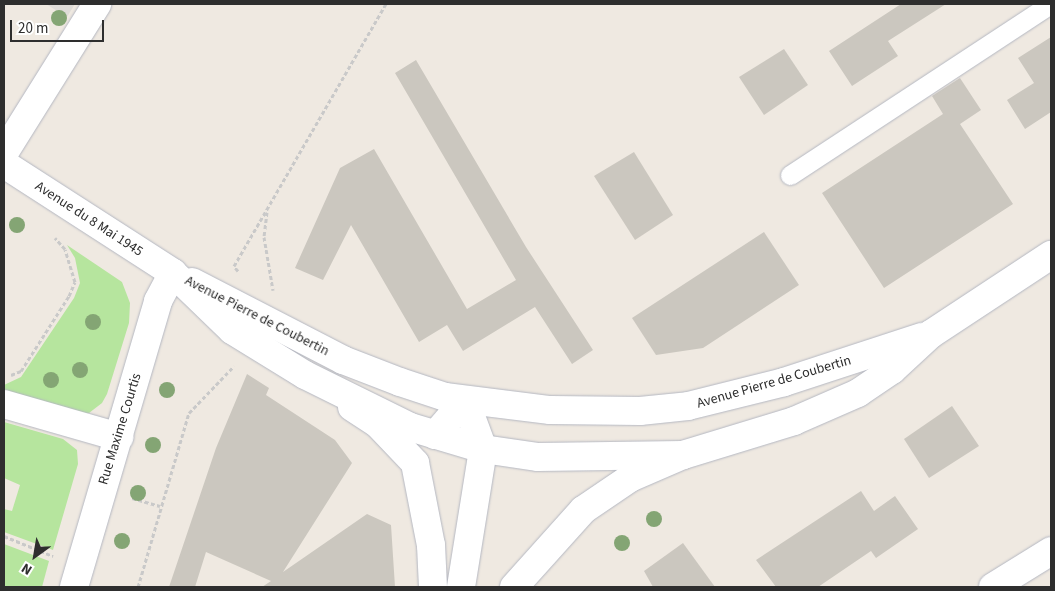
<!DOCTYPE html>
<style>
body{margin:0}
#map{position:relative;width:1055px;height:591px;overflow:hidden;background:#efe9e1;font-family:"Source Sans 3",sans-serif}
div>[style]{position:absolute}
.green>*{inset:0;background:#b6e59e}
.plaza>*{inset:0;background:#dfdcd8}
.building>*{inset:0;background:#cbc7bf}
.path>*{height:3px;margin-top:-1.5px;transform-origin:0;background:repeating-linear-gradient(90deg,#c9c9c9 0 4px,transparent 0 6.5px)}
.roads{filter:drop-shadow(0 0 1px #b4b7c1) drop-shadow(0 0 1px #b4b7c1)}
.service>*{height:19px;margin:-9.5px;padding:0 9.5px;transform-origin:9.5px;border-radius:9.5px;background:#fff}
.minor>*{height:28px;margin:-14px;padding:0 14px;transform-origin:14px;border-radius:14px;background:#fff}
.tertiary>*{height:28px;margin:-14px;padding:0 14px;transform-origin:14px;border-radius:14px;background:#fff}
.trees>*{width:16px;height:16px;margin:-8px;border-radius:50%;background:#84a574}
span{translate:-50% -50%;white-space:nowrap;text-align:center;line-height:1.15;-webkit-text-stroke:4.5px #fff;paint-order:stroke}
.street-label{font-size:14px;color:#2e2e2e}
.frame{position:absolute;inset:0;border:5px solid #2e2e2e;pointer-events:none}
.north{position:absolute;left:10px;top:531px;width:50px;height:50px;-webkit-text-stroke:4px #fff;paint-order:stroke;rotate:212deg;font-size:14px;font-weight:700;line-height:20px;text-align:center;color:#2e2e2e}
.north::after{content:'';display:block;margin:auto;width:18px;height:22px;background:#2e2e2e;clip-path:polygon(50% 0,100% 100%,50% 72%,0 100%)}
.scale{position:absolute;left:10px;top:20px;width:94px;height:22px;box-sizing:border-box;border:2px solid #2e2e2e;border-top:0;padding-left:6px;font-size:15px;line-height:18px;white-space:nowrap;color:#2e2e2e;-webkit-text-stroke:4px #fff;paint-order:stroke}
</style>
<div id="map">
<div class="green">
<div style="clip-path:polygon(67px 245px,122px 282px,130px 303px,129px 323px,107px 394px,102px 403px,89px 413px,74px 413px,4px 393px,4px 385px,21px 377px,74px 298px,80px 283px,75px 258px)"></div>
<div style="clip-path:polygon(4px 422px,63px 439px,77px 450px,78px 464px,53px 550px,4px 532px,4px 509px,12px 511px,20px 485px,4px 478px)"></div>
<div style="clip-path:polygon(4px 544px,49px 561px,42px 587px,4px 587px)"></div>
</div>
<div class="plaza">
<div style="clip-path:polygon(46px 4px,75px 4px,67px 17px)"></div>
</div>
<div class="building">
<div style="clip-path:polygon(901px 4px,946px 4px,888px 41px,898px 56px,852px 86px,829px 51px)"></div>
<div style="clip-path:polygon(1051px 37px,1051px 112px,1025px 129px,1007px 100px,1034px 83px,1018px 58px)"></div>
<div style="clip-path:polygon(784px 49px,808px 85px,764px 115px,739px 77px)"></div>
<div style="clip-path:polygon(416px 60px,526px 247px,593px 350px,572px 364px,535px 307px,463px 351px,447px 325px,419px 342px,351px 225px,323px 280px,295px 268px,340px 168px,374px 149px,467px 309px,516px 280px,395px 73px)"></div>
<div style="clip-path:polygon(960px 78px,981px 110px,960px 124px,1013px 204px,884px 288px,822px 193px,943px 114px,932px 96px)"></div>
<div style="clip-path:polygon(634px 152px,673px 215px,635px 240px,594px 176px)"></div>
<div style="clip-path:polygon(764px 232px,799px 285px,703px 348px,656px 355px,632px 318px)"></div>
<div style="clip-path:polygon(247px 374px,269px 388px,266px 395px,335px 440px,352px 463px,283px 572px,367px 514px,391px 525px,395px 587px,262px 587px,271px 581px,206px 552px,195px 587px,169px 587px,216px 448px)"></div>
<div style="clip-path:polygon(952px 406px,979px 446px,929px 478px,904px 439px)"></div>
<div style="clip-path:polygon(861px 491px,874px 511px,895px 496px,918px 529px,876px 558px,871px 551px,818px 587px,776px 587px,756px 560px)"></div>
<div style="clip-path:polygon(683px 543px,715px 587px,653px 587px,644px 571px)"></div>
</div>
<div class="path">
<div style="left:267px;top:212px;width:25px;rotate:97deg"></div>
<div style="left:264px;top:237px;width:54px;rotate:80.4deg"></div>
<div style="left:238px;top:271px;width:6px;rotate:-129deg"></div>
<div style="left:234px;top:266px;width:303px;rotate:-59.9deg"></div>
<div style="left:11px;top:375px;width:11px;rotate:-22deg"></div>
<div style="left:21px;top:371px;width:89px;rotate:-57.4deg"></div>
<div style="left:69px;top:296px;width:15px;rotate:-67deg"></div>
<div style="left:75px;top:282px;width:34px;rotate:-107deg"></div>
<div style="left:65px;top:249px;width:15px;rotate:-132deg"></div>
<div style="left:132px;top:498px;width:29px;rotate:16deg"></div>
<div style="left:4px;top:536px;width:53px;rotate:22.2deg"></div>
<div style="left:138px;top:587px;width:181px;rotate:-73.7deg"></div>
<div style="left:189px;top:413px;width:65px;rotate:-46.2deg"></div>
</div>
<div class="roads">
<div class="service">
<div style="left:790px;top:175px;width:311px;rotate:-33.3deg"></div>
</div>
<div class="minor">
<div style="left:4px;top:153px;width:176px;rotate:-58deg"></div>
<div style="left:4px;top:164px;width:201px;rotate:32.8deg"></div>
<div style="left:4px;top:404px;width:120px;rotate:16deg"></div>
<div style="left:352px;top:407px;width:31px;rotate:33deg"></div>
<div style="left:378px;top:424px;width:54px;rotate:46.5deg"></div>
<div style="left:415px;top:463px;width:84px;rotate:79deg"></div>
<div style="left:431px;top:545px;width:42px;rotate:87.3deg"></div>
<div style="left:461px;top:587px;width:140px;rotate:-80.9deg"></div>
<div style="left:514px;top:587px;width:103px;rotate:-48.1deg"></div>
<div style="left:583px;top:510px;width:57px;rotate:-34.2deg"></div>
<div style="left:630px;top:478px;width:58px;rotate:-23.5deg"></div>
<div style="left:993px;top:587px;width:68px;rotate:-31.8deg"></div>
</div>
<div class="tertiary">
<div style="left:173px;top:273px;width:82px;rotate:44deg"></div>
<div style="left:232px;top:330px;width:86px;rotate:31.7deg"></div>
<div style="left:305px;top:375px;width:117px;rotate:26.3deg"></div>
<div style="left:410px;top:427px;width:76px;rotate:16.8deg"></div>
<div style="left:483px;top:449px;width:56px;rotate:8.3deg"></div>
<div style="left:538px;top:457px;width:145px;rotate:-0.8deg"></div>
<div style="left:683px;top:455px;width:116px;rotate:-17deg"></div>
<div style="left:794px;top:421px;width:70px;rotate:-23.6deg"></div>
<div style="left:858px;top:393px;width:41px;rotate:-34.1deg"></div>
<div style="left:892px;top:370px;width:53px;rotate:-42.7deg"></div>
<div style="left:931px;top:334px;width:144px;rotate:-33.4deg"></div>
<div style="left:192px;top:282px;width:170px;rotate:27.3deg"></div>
<div style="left:343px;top:360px;width:61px;rotate:21.1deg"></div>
<div style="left:400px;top:382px;width:47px;rotate:18.4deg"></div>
<div style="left:445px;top:397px;width:106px;rotate:7.1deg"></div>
<div style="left:550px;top:410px;width:90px;rotate:0.6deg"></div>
<div style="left:640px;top:411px;width:48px;rotate:-5.9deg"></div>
<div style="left:688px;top:406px;width:99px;rotate:-14deg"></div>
<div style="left:784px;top:382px;width:145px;rotate:-18.1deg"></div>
<div style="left:435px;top:435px;width:46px;rotate:-49.4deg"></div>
<div style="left:465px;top:400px;width:52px;rotate:69.8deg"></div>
<div style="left:74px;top:587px;width:298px;rotate:-73.6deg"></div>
<div style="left:158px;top:301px;width:32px;rotate:-62deg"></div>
</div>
</div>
<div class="trees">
<div style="left:59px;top:18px"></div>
<div style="left:17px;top:225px"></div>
<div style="left:93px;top:322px"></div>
<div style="left:80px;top:370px"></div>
<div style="left:51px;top:380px"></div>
<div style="left:167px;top:390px"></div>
<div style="left:153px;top:445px"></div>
<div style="left:138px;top:493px"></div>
<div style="left:654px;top:519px"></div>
<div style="left:122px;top:541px"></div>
<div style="left:622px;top:543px"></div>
</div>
<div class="street-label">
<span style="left:89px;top:219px;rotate:33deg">Avenue du 8 Mai 1945</span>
<span style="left:257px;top:316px;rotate:27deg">Avenue Pierre de Coubertin</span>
<span style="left:774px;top:382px;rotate:-16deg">Avenue Pierre de Coubertin</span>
<span style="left:120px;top:429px;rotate:-73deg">Rue Maxime Courtis</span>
</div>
<div class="frame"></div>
<div class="north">N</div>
<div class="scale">20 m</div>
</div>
